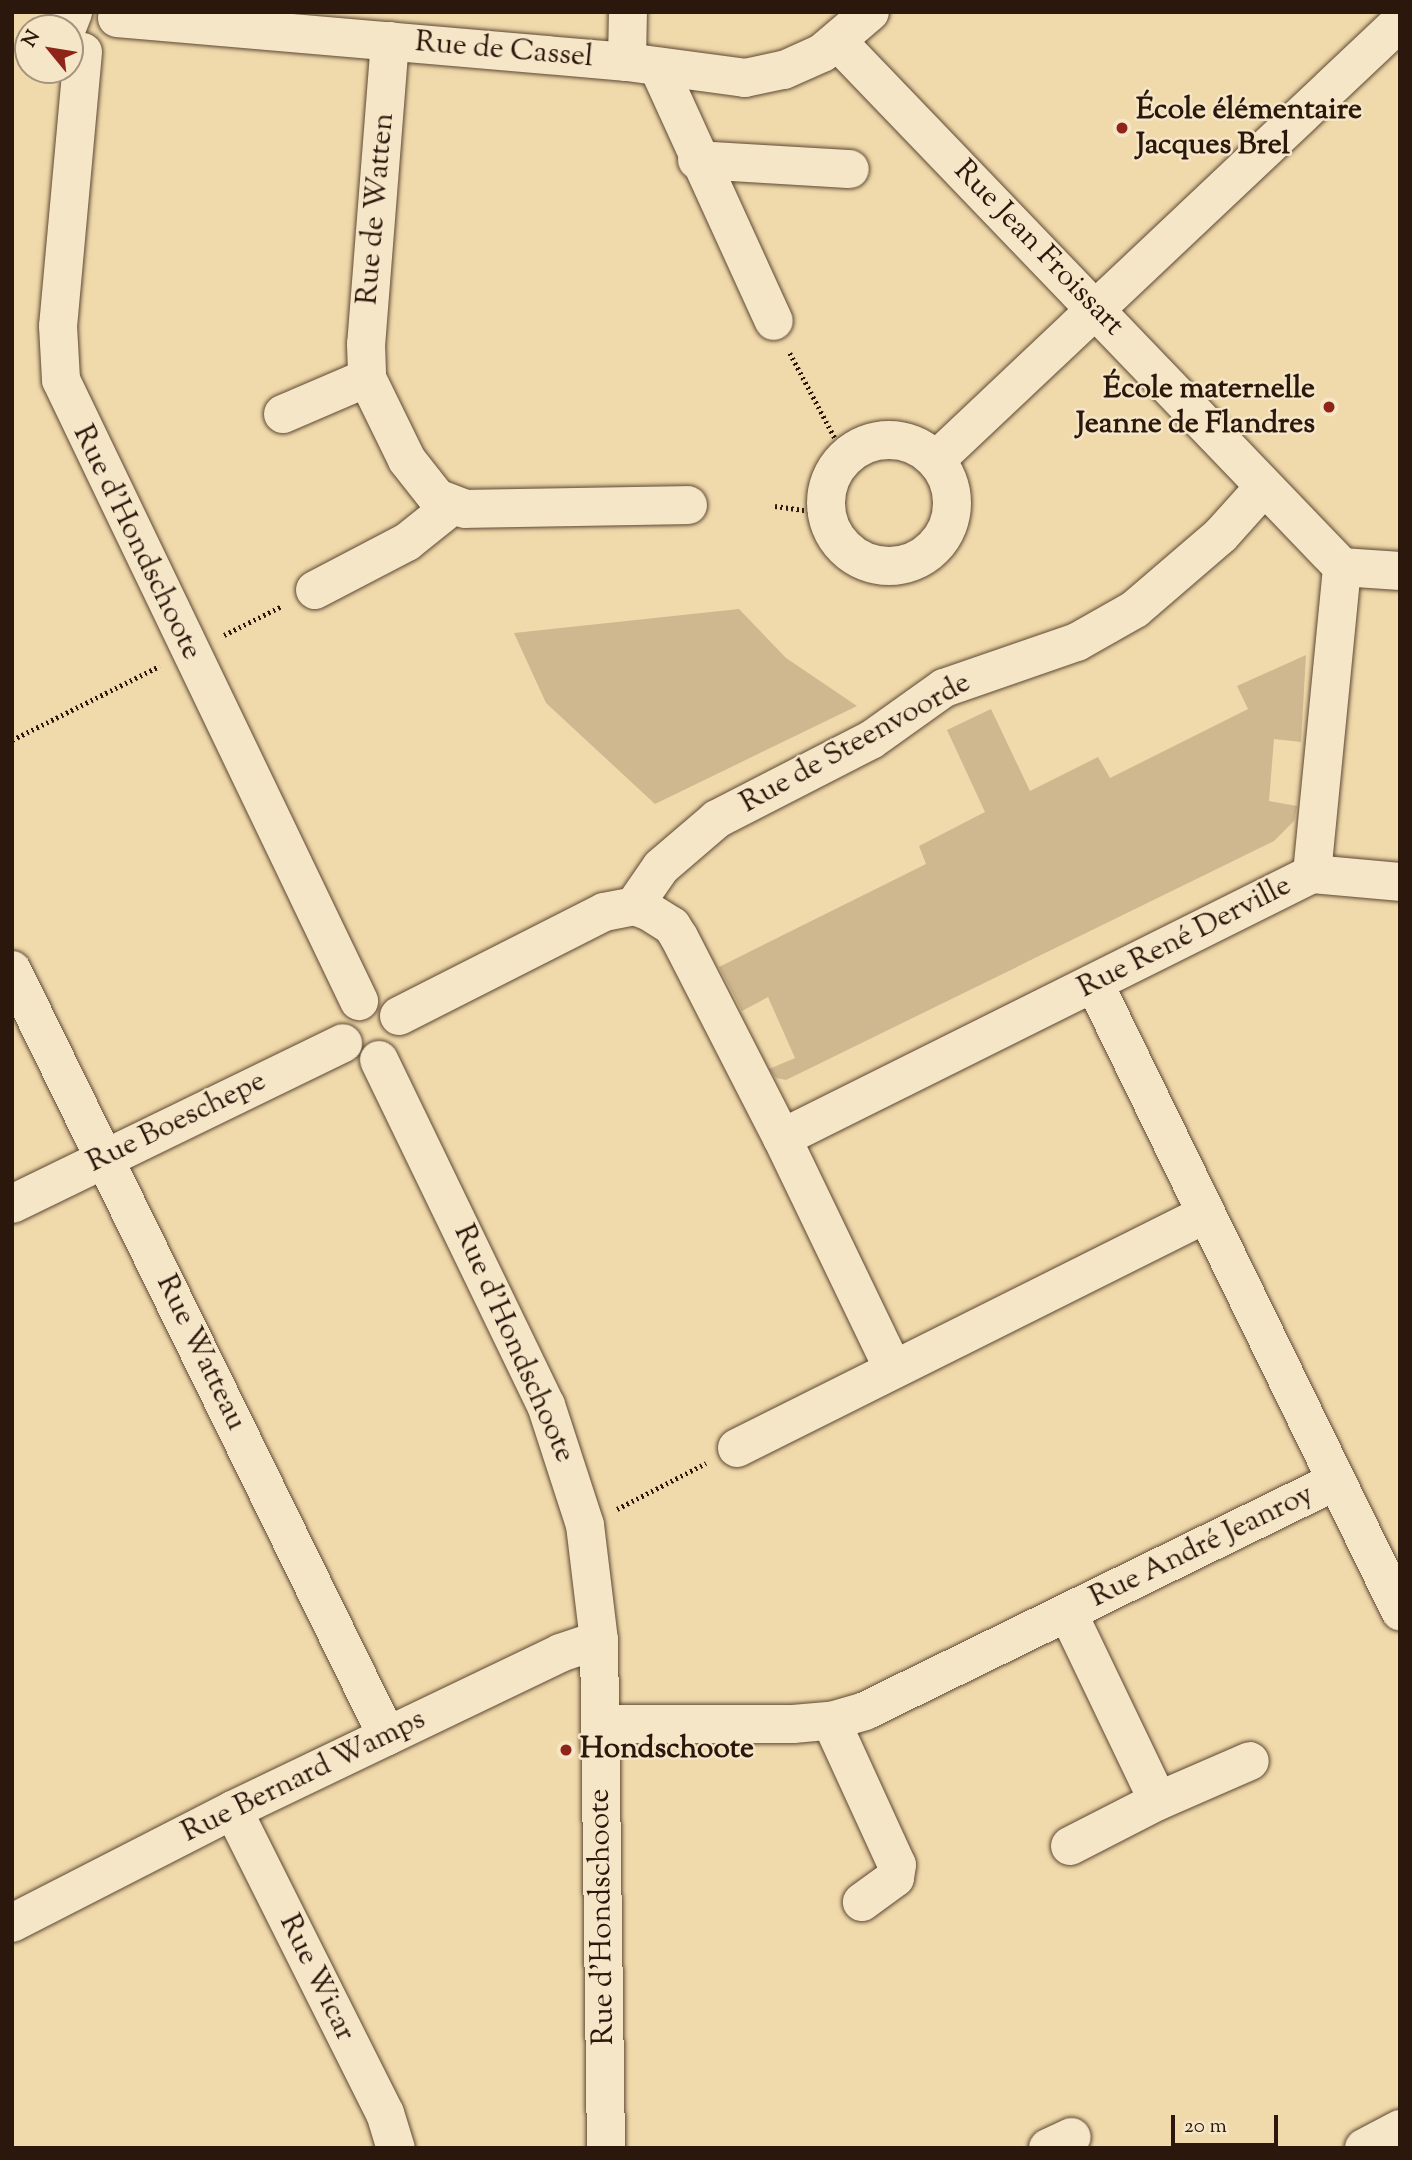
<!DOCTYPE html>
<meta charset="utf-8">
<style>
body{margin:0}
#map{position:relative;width:1412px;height:2160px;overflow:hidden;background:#f0d9aa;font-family:"Sorts Mill Goudy",serif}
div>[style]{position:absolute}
.green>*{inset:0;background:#cfb88f}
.path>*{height:4.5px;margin-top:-2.25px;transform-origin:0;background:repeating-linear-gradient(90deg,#2c170c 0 2px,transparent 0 5.5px)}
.roads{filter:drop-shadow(0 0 2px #5d4834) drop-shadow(0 0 2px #5d4834)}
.minor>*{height:38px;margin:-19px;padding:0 19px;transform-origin:19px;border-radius:19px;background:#f5e6c8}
.minor>.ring{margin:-19px;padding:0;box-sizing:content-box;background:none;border:38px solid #f5e6c8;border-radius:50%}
.dots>*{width:19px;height:19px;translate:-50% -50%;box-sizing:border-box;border:4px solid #f5e6c8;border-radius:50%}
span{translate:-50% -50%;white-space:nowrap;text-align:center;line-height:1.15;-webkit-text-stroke:5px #f5e6c8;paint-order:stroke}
.street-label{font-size:30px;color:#2c170c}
.poi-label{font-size:30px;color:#2c170c;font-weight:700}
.left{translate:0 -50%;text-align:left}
.right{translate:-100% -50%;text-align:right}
.frame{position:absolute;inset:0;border:14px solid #2c170c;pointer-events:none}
.north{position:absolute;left:14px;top:14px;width:70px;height:70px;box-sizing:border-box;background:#f5e6c8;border:2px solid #a5937d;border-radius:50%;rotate:300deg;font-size:19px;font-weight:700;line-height:28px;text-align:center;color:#2c170c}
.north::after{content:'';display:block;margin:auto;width:24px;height:32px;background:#8f2418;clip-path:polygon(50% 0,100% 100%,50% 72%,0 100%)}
.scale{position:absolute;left:1171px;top:2115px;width:107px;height:32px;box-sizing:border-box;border:4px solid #2c170c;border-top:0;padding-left:9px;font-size:21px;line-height:24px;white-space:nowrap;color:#2c170c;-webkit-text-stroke:5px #f5e6c8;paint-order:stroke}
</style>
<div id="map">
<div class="green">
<div style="clip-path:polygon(739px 609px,786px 658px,857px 706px,655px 804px,546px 703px,514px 633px)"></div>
<div style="clip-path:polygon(1306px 655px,1301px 742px,1274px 739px,1269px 801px,1297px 806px,1294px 821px,1274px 841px,786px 1080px,776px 1078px,769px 1069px,795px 1058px,768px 997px,742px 1011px,719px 967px,926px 864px,919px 846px,985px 812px,947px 730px,991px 709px,1030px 791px,1098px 757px,1110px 778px,1248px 709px,1237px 686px)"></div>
</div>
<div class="path">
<div style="left:790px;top:353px;width:118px;rotate:62.1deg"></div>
<div style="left:775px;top:506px;width:51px;rotate:7.8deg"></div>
<div style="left:224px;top:635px;width:65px;rotate:-26.6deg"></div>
<div style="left:12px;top:740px;width:165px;rotate:-26.6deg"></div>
<div style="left:617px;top:1509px;width:100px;rotate:-27.3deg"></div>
</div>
<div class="roads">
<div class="minor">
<div style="left:117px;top:18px;width:512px;rotate:4.93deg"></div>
<div style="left:627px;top:62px;width:119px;rotate:7.7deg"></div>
<div style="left:745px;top:78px;width:40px;rotate:-12deg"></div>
<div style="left:784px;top:70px;width:42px;rotate:-24.1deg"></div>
<div style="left:822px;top:53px;width:63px;rotate:-40.5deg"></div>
<div style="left:67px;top:28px;width:17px;rotate:-69deg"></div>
<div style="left:390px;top:41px;width:304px;rotate:94.5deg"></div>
<div style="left:366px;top:344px;width:34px;rotate:88deg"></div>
<div style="left:367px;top:378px;width:91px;rotate:64deg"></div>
<div style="left:407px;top:460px;width:48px;rotate:51.7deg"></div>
<div style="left:437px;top:498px;width:30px;rotate:21deg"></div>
<div style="left:465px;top:509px;width:223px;rotate:-1deg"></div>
<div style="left:838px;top:42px;width:728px;rotate:46.17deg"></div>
<div style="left:1342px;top:567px;width:58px;rotate:3.9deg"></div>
<div style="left:83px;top:52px;width:275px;rotate:95.2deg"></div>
<div style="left:58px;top:326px;width:54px;rotate:86.8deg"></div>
<div style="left:61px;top:380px;width:689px;rotate:64.36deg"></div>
<div style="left:627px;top:62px;width:50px;rotate:-88.9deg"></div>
<div style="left:658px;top:67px;width:279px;rotate:65.5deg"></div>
<div style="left:697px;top:160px;width:153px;rotate:3.4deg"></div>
<div style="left:283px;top:414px;width:91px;rotate:-23.2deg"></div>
<div class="ring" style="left:826px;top:440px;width:88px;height:88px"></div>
<div style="left:936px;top:460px;width:638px;rotate:-43.35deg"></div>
<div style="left:315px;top:590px;width:104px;rotate:-27.6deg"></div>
<div style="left:407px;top:542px;width:58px;rotate:-38.7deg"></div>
<div style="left:1312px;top:874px;width:88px;rotate:5.2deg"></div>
<div style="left:634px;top:906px;width:47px;rotate:-55.3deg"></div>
<div style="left:661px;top:867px;width:74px;rotate:-40.6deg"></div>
<div style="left:717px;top:819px;width:173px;rotate:-27.2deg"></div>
<div style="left:871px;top:740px;width:90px;rotate:-35.5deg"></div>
<div style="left:944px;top:688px;width:141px;rotate:-19.1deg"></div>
<div style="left:1077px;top:642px;width:67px;rotate:-29.6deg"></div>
<div style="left:1135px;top:609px;width:113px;rotate:-40.7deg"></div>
<div style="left:1221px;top:535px;width:64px;rotate:-48.1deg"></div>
<div style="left:12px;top:970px;width:853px;rotate:63.92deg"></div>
<div style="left:1094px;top:983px;width:699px;rotate:64.02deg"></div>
<div style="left:399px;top:1016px;width:230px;rotate:-26.9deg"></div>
<div style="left:604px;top:912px;width:31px;rotate:-11deg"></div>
<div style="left:634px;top:906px;width:15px;rotate:20deg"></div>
<div style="left:648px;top:911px;width:28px;rotate:32deg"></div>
<div style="left:672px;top:926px;width:13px;rotate:58deg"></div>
<div style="left:679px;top:937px;width:226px;rotate:62.9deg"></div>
<div style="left:782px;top:1138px;width:592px;rotate:-26.48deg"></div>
<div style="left:1312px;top:874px;width:308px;rotate:-84.4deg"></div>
<div style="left:379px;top:1060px;width:383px;rotate:64.2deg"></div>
<div style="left:546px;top:1405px;width:126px;rotate:72deg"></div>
<div style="left:585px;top:1525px;width:116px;rotate:83.1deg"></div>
<div style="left:599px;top:1640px;width:508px;rotate:89.21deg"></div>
<div style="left:782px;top:1138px;width:256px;rotate:64.3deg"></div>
<div style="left:12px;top:1204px;width:368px;rotate:-25.9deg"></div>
<div style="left:737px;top:1448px;width:524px;rotate:-26.52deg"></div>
<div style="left:1068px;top:1613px;width:208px;rotate:64.4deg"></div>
<div style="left:1158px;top:1801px;width:100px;rotate:-23.5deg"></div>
<div style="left:831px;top:1721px;width:158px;rotate:65.4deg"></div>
<div style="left:897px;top:1865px;width:13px;rotate:99deg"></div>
<div style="left:895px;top:1878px;width:41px;rotate:144deg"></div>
<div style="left:600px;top:1724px;width:193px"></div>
<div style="left:793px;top:1724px;width:38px;rotate:-5deg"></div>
<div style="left:831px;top:1721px;width:35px;rotate:-16deg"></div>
<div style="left:865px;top:1711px;width:524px;rotate:-26.03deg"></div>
<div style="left:233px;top:1810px;width:339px;rotate:63.4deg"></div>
<div style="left:385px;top:2113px;width:37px;rotate:73deg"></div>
<div style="left:1070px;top:1846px;width:99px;rotate:-27.1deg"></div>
<div style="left:12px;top:1923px;width:248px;rotate:-27.1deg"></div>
<div style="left:233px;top:1810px;width:363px;rotate:-25.6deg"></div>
<div style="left:560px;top:1653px;width:41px;rotate:-18.4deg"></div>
<div style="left:1048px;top:2148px;width:26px;rotate:-25deg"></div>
<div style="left:1364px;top:2148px;width:41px;rotate:-27.8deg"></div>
</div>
</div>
<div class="dots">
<div style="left:1122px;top:128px;background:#8f2418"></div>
<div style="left:1329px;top:407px;background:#8f2418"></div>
<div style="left:566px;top:1750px;background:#8f2418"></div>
</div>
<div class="street-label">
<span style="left:504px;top:51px;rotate:5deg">Rue de Cassel</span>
<span style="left:377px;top:209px;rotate:-85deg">Rue de Watten</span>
<span style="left:1038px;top:249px;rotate:46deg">Rue Jean Froissart</span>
<span style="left:136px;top:543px;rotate:64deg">Rue d'Hondschoote</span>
<span style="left:856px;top:744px;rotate:-29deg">Rue de Steenvoorde</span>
<span style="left:1185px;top:938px;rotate:-27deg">Rue René Derville</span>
<span style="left:177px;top:1123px;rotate:-26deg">Rue Boeschepe</span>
<span style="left:513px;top:1344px;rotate:66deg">Rue d'Hondschoote</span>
<span style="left:200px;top:1353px;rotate:64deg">Rue Watteau</span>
<span style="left:1202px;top:1547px;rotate:-26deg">Rue André Jeanroy</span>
<span style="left:304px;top:1777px;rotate:-26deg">Rue Bernard Wamps</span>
<span style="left:603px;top:1917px;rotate:-91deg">Rue d'Hondschoote</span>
<span style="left:316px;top:1978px;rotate:64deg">Rue Wicar</span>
</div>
<div class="poi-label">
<span class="left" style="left:1136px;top:128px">École élémentaire<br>Jacques Brel</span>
<span class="right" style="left:1315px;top:407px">École maternelle<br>Jeanne de Flandres</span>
<span class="left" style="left:580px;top:1750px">Hondschoote</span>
</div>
<div class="frame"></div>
<div class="north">N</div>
<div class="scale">20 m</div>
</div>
